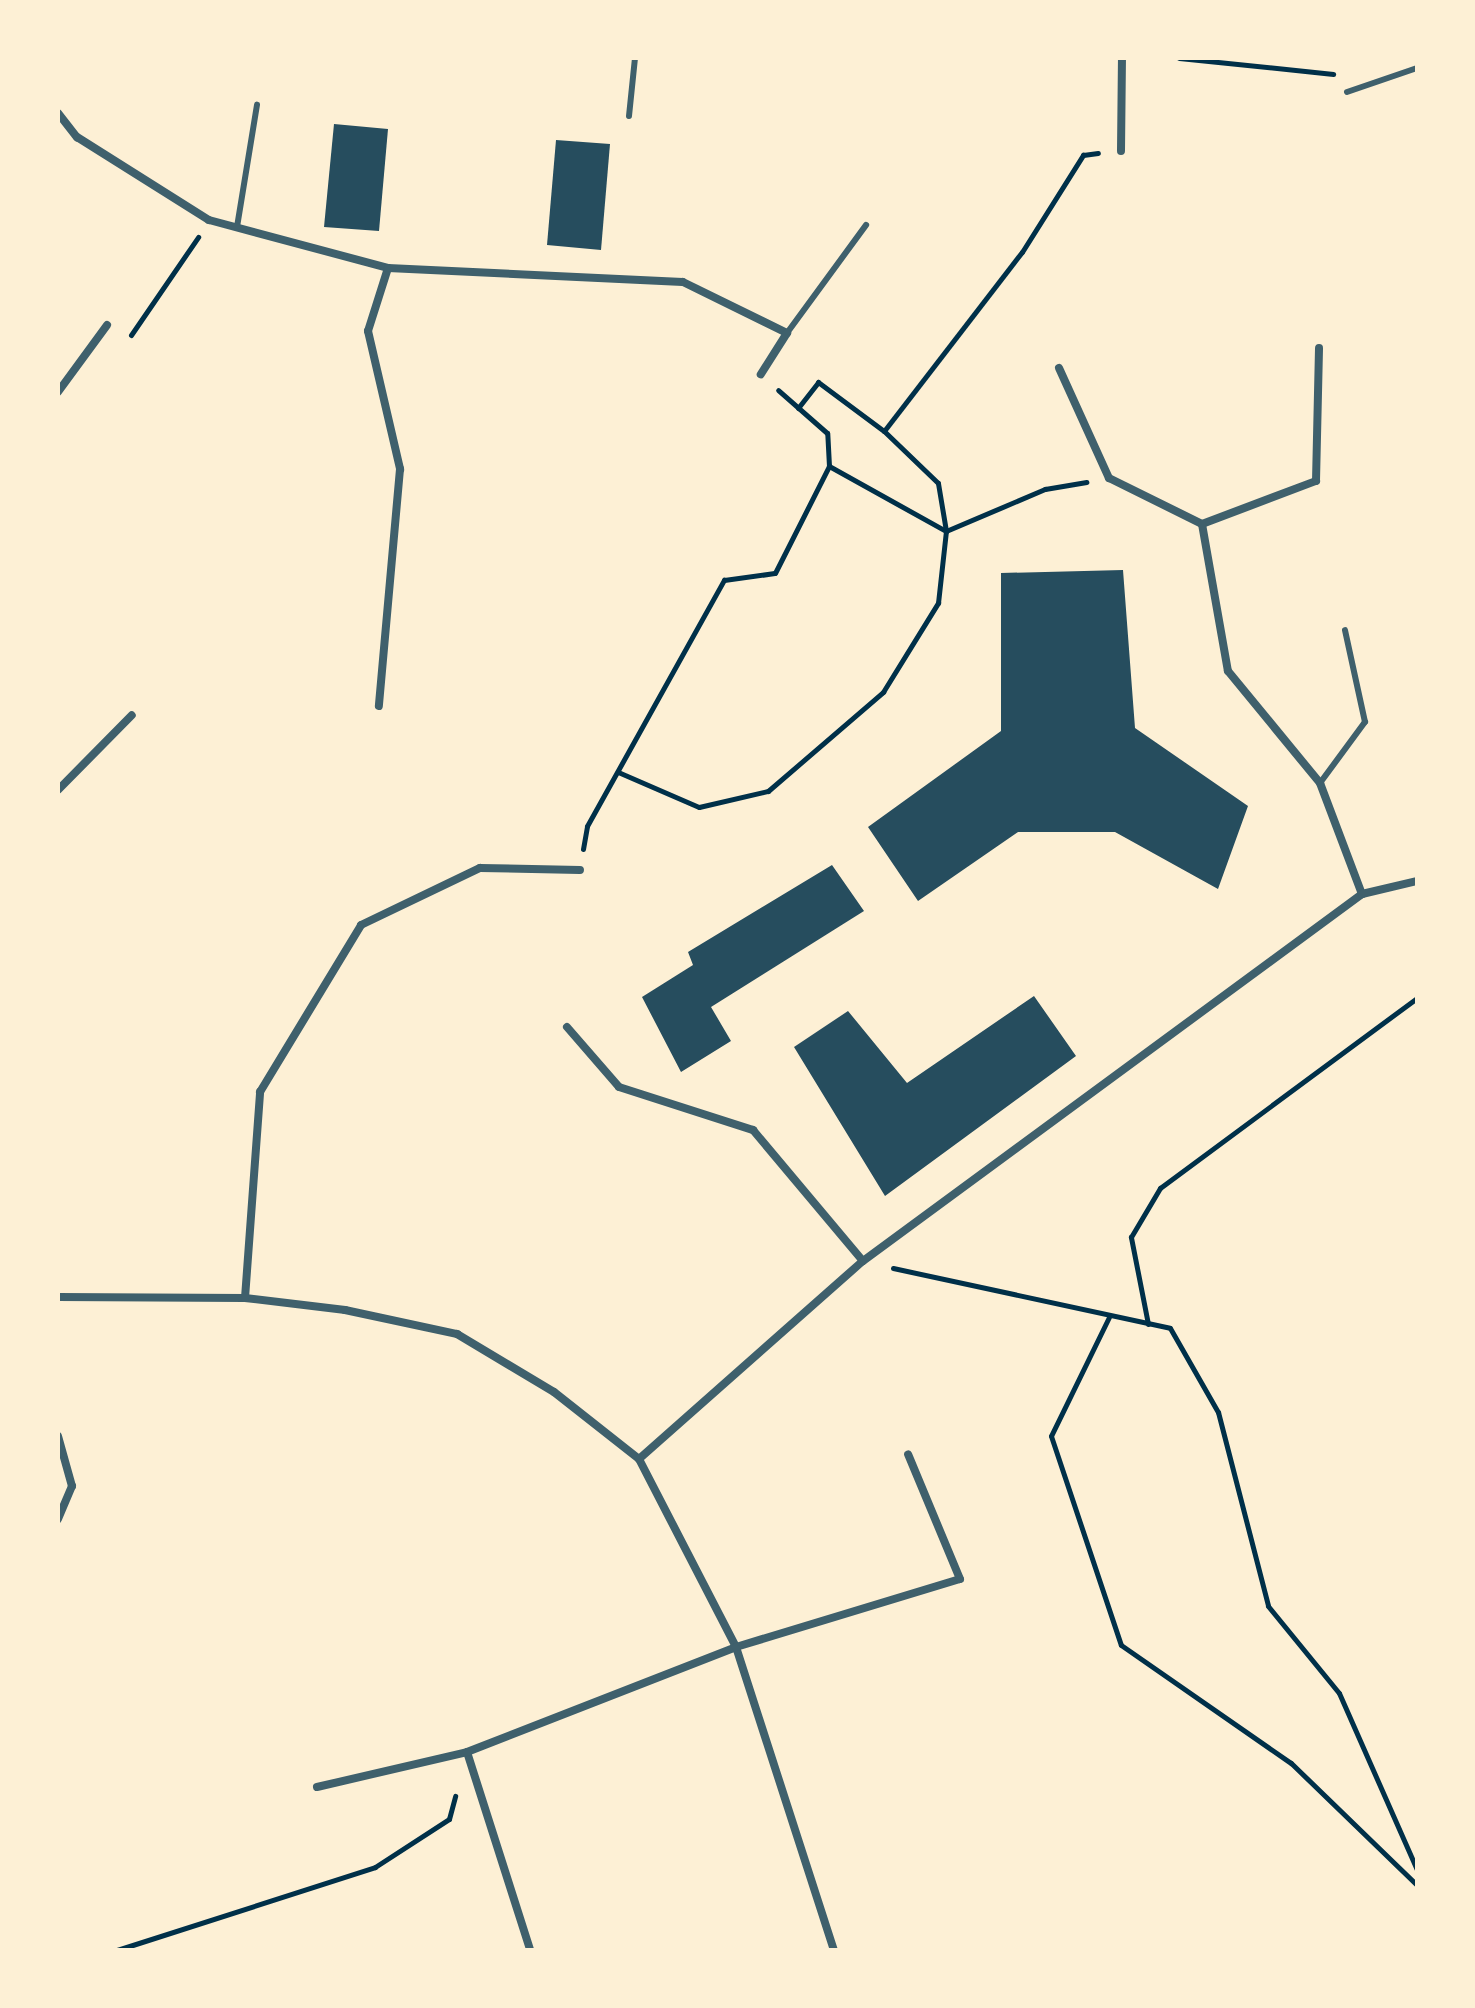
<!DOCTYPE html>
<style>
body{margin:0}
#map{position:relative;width:1475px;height:2008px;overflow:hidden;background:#fdf0d5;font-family:Lato,sans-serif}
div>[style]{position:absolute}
.building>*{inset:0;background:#264d5e}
.path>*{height:5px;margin:-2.5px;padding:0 2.5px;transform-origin:2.5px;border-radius:2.5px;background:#003049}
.service>*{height:6px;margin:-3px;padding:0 3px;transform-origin:3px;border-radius:3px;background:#3f606c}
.minor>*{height:8px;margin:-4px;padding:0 4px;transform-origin:4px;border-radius:4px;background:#3f606c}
span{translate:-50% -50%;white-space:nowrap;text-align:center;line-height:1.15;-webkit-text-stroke:7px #fdf0d5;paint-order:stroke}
.frame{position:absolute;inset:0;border:60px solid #fdf0d5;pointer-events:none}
</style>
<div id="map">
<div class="building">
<div style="clip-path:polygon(334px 124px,388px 129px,379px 231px,324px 227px)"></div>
<div style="clip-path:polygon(556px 140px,610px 144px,601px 250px,547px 245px)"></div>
<div style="clip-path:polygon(1123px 570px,1135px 728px,1248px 806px,1218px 889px,1115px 832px,1018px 832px,918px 901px,868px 827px,1001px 731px,1001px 573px)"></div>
<div style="clip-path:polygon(832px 865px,864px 911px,711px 1007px,731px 1041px,681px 1072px,642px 997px,693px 965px,688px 952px)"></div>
<div style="clip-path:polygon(1034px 996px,1076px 1056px,885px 1196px,794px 1047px,848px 1011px,907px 1083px)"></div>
</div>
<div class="path">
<div style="left:1179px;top:58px;width:155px;rotate:5.9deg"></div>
<div style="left:131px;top:335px;width:119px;rotate:-55.6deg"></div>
<div style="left:798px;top:408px;width:33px;rotate:-52deg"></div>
<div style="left:818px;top:382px;width:82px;rotate:36.6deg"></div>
<div style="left:884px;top:431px;width:226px;rotate:-52.4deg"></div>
<div style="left:1022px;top:252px;width:115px;rotate:-57.8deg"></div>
<div style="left:1083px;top:155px;width:15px;rotate:-8deg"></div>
<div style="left:829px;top:466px;width:134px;rotate:29.1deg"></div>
<div style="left:946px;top:531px;width:108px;rotate:-23deg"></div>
<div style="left:1045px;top:489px;width:42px;rotate:-9.7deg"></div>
<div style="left:618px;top:772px;width:88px;rotate:23.4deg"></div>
<div style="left:699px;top:807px;width:71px;rotate:-13.1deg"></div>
<div style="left:768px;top:791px;width:152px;rotate:-40.7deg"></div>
<div style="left:883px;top:692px;width:105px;rotate:-58.3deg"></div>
<div style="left:938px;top:603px;width:72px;rotate:-83.7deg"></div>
<div style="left:946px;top:531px;width:49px;rotate:-99.5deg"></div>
<div style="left:938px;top:483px;width:75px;rotate:-136.1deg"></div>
<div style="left:583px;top:849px;width:23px;rotate:-80deg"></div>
<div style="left:587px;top:826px;width:282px;rotate:-60.9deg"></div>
<div style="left:724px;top:580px;width:51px;rotate:-7.8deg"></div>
<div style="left:775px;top:573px;width:120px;rotate:-63.2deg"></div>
<div style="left:829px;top:466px;width:33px;rotate:-93deg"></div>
<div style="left:827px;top:433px;width:65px;rotate:-138.7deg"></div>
<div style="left:893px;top:1268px;width:283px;rotate:12.2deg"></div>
<div style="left:1170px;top:1328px;width:97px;rotate:60.3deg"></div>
<div style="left:1218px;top:1412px;width:200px;rotate:75.5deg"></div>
<div style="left:1268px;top:1606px;width:112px;rotate:50.8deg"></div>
<div style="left:1339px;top:1693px;width:193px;rotate:66.2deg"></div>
<div style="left:1109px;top:1317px;width:132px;rotate:116deg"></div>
<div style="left:1051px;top:1436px;width:220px;rotate:71.5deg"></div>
<div style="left:1121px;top:1645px;width:207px;rotate:34.8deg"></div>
<div style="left:1291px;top:1763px;width:175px;rotate:44.1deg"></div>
<div style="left:1148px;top:1324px;width:89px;rotate:-101.1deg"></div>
<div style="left:1131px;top:1237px;width:57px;rotate:-59.4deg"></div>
<div style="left:1160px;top:1188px;width:320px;rotate:-36.5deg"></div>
<div style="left:117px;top:1950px;width:271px;rotate:-17.8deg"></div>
<div style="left:375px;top:1867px;width:88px;rotate:-33deg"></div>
<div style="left:449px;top:1819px;width:24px;rotate:-75deg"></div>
</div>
<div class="service">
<div style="left:1347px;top:92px;width:74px;rotate:-18.9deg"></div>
<div style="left:629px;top:116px;width:58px;rotate:-84.1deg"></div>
<div style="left:237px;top:227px;width:124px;rotate:-80.7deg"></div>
<div style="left:787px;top:333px;width:134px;rotate:-53.8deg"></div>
<div style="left:1320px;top:783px;width:76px;rotate:-53.6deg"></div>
<div style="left:1365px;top:722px;width:94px;rotate:-102.3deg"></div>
</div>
<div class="minor">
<div style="left:58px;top:113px;width:31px;rotate:52deg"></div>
<div style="left:77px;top:137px;width:156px;rotate:32.2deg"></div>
<div style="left:209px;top:220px;width:185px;rotate:15deg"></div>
<div style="left:388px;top:268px;width:66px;rotate:107.6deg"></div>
<div style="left:368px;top:331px;width:142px;rotate:76.9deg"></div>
<div style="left:400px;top:469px;width:238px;rotate:95.1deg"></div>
<div style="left:1121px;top:151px;width:93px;rotate:-89.4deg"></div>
<div style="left:388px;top:268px;width:295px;rotate:2.7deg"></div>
<div style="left:683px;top:282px;width:116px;rotate:26.1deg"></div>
<div style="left:787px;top:333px;width:49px;rotate:122.4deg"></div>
<div style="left:1059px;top:368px;width:121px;rotate:65.6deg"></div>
<div style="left:1109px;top:478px;width:104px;rotate:26.3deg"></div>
<div style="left:1202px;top:524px;width:122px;rotate:-20.7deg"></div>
<div style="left:1316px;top:481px;width:133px;rotate:-88.7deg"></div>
<div style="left:58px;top:392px;width:83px;rotate:-53.8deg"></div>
<div style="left:1202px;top:524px;width:149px;rotate:80deg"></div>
<div style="left:1228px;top:671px;width:145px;rotate:50.6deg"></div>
<div style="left:1320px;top:783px;width:119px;rotate:69.3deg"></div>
<div style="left:58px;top:790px;width:105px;rotate:-45.4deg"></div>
<div style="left:567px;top:1027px;width:79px;rotate:49.1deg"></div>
<div style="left:619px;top:1087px;width:141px;rotate:17.8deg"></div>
<div style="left:753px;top:1130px;width:171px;rotate:50deg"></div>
<div style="left:58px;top:1297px;width:187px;rotate:0.3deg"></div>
<div style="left:245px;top:1298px;width:101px;rotate:6.8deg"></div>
<div style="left:345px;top:1310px;width:115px;rotate:12.1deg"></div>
<div style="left:457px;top:1334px;width:113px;rotate:30.9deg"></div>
<div style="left:554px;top:1392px;width:108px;rotate:38.2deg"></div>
<div style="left:639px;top:1459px;width:212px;rotate:62.7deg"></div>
<div style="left:736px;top:1647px;width:318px;rotate:72.1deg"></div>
<div style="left:245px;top:1298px;width:207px;rotate:-85.8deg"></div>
<div style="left:260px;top:1092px;width:195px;rotate:-58.8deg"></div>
<div style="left:361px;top:925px;width:132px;rotate:-25.6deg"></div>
<div style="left:480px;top:868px;width:100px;rotate:1.1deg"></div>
<div style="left:58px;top:1436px;width:52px;rotate:74.4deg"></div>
<div style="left:72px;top:1486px;width:36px;rotate:113deg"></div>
<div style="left:639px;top:1459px;width:299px;rotate:-41.5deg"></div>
<div style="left:863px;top:1261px;width:619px;rotate:-36.33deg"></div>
<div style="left:1362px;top:894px;width:57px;rotate:-13.3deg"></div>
<div style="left:467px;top:1752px;width:208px;rotate:72.3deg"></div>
<div style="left:317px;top:1787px;width:154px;rotate:-13.1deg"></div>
<div style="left:467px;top:1752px;width:289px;rotate:-21.3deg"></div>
<div style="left:736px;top:1647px;width:234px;rotate:-16.9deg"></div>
<div style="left:960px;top:1579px;width:135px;rotate:-112.6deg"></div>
</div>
<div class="frame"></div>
</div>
